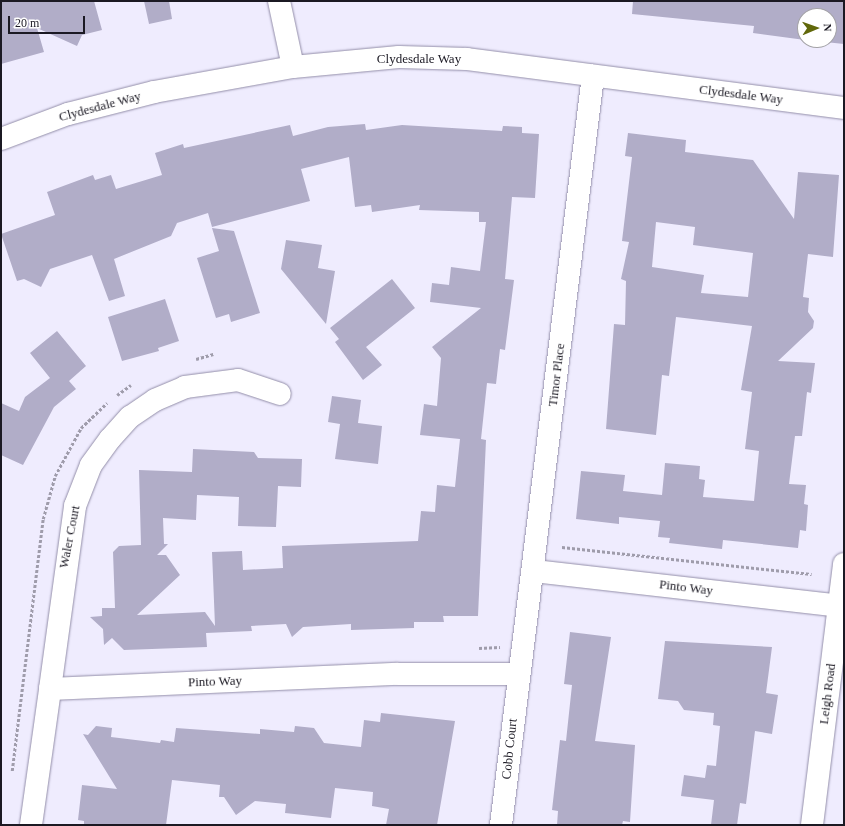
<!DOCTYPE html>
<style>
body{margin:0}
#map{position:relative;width:845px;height:826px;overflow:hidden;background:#efecfe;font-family:Georgia,serif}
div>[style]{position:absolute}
.building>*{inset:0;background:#b1adc8}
.path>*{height:2.5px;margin-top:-1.25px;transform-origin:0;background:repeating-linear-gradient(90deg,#9f9cab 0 3px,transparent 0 5px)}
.roads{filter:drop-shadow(0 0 1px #938ea9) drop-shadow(0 0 1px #938ea9)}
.minor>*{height:22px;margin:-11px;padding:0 11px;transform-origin:11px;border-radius:11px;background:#fff}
span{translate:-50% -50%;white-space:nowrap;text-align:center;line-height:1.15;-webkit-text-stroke:4px #fff;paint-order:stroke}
.street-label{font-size:13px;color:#1b1923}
.frame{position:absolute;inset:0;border:2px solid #1b1923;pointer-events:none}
.north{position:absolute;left:797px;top:8px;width:40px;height:40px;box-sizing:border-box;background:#fff;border:1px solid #a4a3a7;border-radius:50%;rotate:88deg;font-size:11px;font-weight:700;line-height:16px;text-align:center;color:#1b1923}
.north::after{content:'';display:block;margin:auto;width:14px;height:18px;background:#61680a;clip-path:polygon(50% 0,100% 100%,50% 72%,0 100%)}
.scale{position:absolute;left:8px;top:16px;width:77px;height:18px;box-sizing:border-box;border:2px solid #1b1923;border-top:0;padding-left:5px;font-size:12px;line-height:14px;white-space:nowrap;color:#1b1923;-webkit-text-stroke:3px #fff;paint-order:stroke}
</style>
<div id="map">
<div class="building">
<div style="clip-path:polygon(1px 1px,94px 1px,102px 30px,82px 35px,77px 46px,37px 28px,44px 52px,1px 64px)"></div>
<div style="clip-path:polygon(144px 1px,169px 1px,172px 19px,149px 24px)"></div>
<div style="clip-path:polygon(633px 1px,844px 1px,844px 44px,806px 40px,829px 40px,829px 16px,805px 16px,805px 40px,753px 33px,754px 26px,632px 14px)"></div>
<div style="clip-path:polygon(365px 124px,366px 130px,402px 125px,502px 131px,503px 126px,522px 127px,522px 133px,539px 134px,535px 198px,512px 197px,505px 279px,514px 280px,505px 350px,500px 349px,496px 384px,487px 383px,481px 439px,486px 440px,478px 616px,443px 616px,444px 622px,414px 622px,414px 628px,351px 630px,351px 624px,303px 627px,292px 637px,286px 624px,251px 626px,252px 631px,206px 633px,207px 647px,124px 650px,112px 638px,104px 645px,103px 629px,90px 617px,102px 616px,102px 608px,115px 608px,113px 552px,119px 546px,141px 545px,139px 470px,192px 472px,193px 449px,254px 452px,258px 458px,302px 459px,301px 487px,278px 486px,276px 527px,238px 526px,239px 497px,197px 495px,196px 520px,163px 518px,164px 544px,168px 544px,157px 555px,166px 555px,180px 575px,137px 615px,205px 612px,215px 626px,212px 552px,242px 551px,243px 570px,283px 568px,282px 546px,418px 541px,421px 511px,435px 512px,437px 485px,455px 487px,460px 439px,420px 435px,424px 404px,437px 406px,441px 358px,432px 347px,481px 308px,430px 302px,432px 283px,449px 285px,451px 267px,480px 271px,486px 222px,479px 222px,479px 212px,419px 210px,420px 205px,372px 212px,371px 205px,355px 207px,349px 157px,301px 169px,310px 201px,212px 227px,208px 213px,177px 223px,171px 236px,114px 259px,125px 296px,109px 301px,92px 255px,50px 269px,41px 287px,24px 279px,17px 281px,1px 234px,55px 215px,47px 192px,93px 175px,95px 180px,111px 175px,116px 189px,162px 175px,155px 153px,183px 144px,184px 148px,290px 125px,293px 136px,328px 127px)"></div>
<div style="clip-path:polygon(evenodd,628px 133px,686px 140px,685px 152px,753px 160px,794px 219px,798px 172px,839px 175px,833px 257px,808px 254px,803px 297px,809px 298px,808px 312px,814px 321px,813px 328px,778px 361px,815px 363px,811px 393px,807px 392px,802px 436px,795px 436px,789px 484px,806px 485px,804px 504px,808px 505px,806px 531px,800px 530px,798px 548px,723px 540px,722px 549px,669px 543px,670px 538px,658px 537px,660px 521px,619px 517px,619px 524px,576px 519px,581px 471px,625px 475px,623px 491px,662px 495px,665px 463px,700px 466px,699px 479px,705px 480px,703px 497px,754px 501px,759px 451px,745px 449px,752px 392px,741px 390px,752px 326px,676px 317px,669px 376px,662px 375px,656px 435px,606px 429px,614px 324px,625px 325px,626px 281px,621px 279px,629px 242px,622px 241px,632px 157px,625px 156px,628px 133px,656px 222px,695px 227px,693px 245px,753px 253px,748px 297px,701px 293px,704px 275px,652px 267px,656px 222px)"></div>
<div style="clip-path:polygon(212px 228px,234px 231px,260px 313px,231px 322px,229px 314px,216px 318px,197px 258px,219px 251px)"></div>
<div style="clip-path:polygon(286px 240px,322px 245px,318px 268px,335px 271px,326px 324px,281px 269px)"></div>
<div style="clip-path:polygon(392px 279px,415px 308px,366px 347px,382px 365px,363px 380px,335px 342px,339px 339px,330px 328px)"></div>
<div style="clip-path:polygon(165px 299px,179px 341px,158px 348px,159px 351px,122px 361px,108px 317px)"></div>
<div style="clip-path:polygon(57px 331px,86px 366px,69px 381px,76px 389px,54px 407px,23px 465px,1px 455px,1px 403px,19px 411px,25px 397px,50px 378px,30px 353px)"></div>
<div style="clip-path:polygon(332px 396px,361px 400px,358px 423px,382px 426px,378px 464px,335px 459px,340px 424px,328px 422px)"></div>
<div style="clip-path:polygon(570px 632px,611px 637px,595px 741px,635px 745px,630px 822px,623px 821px,622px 825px,557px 825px,558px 811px,552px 810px,560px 740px,566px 741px,572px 685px,564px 684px)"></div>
<div style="clip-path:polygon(665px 641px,772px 647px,766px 693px,778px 695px,772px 734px,755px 731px,746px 804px,740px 803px,737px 825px,711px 825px,714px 800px,681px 796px,684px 775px,705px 778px,707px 765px,716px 766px,720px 726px,713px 725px,714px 713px,684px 710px,678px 701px,658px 699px)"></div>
<div style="clip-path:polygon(381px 713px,455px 721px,437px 825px,386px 825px,389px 809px,372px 806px,373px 792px,335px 788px,331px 818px,285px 813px,286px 804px,255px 801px,236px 815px,224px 797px,219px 797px,220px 785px,172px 780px,166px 825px,84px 825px,84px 821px,78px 820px,82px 785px,117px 789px,83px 734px,88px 735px,96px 726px,112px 728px,111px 737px,160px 743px,161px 740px,174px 742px,176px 728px,260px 734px,260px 729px,294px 732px,295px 726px,314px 728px,324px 743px,361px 747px,364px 720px,380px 722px)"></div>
</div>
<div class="path">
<div style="left:196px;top:359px;width:18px;rotate:-16deg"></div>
<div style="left:117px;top:395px;width:17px;rotate:-36deg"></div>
<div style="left:562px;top:547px;width:251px;rotate:6.2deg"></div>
<div style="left:479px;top:648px;width:21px;rotate:-3deg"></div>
<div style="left:12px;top:771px;width:254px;rotate:-83deg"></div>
<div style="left:43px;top:519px;width:45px;rotate:-74.4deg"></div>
<div style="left:55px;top:476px;width:55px;rotate:-61.6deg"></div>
<div style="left:81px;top:428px;width:36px;rotate:-44deg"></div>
</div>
<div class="roads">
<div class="minor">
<div style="left:279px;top:1px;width:67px;rotate:78deg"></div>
<div style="left:1px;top:139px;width:72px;rotate:-20.5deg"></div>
<div style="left:68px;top:114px;width:89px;rotate:-14.3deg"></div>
<div style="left:154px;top:92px;width:141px;rotate:-10.2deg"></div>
<div style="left:293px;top:67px;width:106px;rotate:-5.4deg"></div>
<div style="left:399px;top:57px;width:68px;rotate:1.7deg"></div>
<div style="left:467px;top:59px;width:380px;rotate:7.4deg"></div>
<div style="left:534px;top:571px;width:307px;rotate:6.5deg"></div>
<div style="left:50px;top:689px;width:185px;rotate:-82.2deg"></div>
<div style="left:75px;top:506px;width:44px;rotate:-68.7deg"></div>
<div style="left:91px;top:465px;width:32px;rotate:-54deg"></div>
<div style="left:110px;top:439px;width:30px;rotate:-48deg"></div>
<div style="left:130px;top:417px;width:30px;rotate:-34deg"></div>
<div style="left:155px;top:400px;width:33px;rotate:-23deg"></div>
<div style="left:185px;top:387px;width:53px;rotate:-7.5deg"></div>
<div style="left:238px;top:380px;width:44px;rotate:18.4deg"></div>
<div style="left:31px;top:825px;width:137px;rotate:-82deg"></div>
<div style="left:50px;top:689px;width:348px;rotate:-2.5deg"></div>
<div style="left:398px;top:674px;width:120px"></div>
<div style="left:501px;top:825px;width:755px;rotate:-83deg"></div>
<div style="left:812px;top:825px;width:263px;rotate:-83deg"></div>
</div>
</div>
<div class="street-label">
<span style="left:419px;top:59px">Clydesdale Way</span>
<span style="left:741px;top:95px;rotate:7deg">Clydesdale Way</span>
<span style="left:100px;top:107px;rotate:-15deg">Clydesdale Way</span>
<span style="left:557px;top:375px;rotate:-83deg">Timor Place</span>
<span style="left:70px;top:537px;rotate:-79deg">Waler Court</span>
<span style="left:686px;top:588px;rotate:7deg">Pinto Way</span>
<span style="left:215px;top:682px;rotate:-2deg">Pinto Way</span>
<span style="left:828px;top:694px;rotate:-83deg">Leigh Road</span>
<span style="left:510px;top:749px;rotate:-84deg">Cobb Court</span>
</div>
<div class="frame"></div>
<div class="north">N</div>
<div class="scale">20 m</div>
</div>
